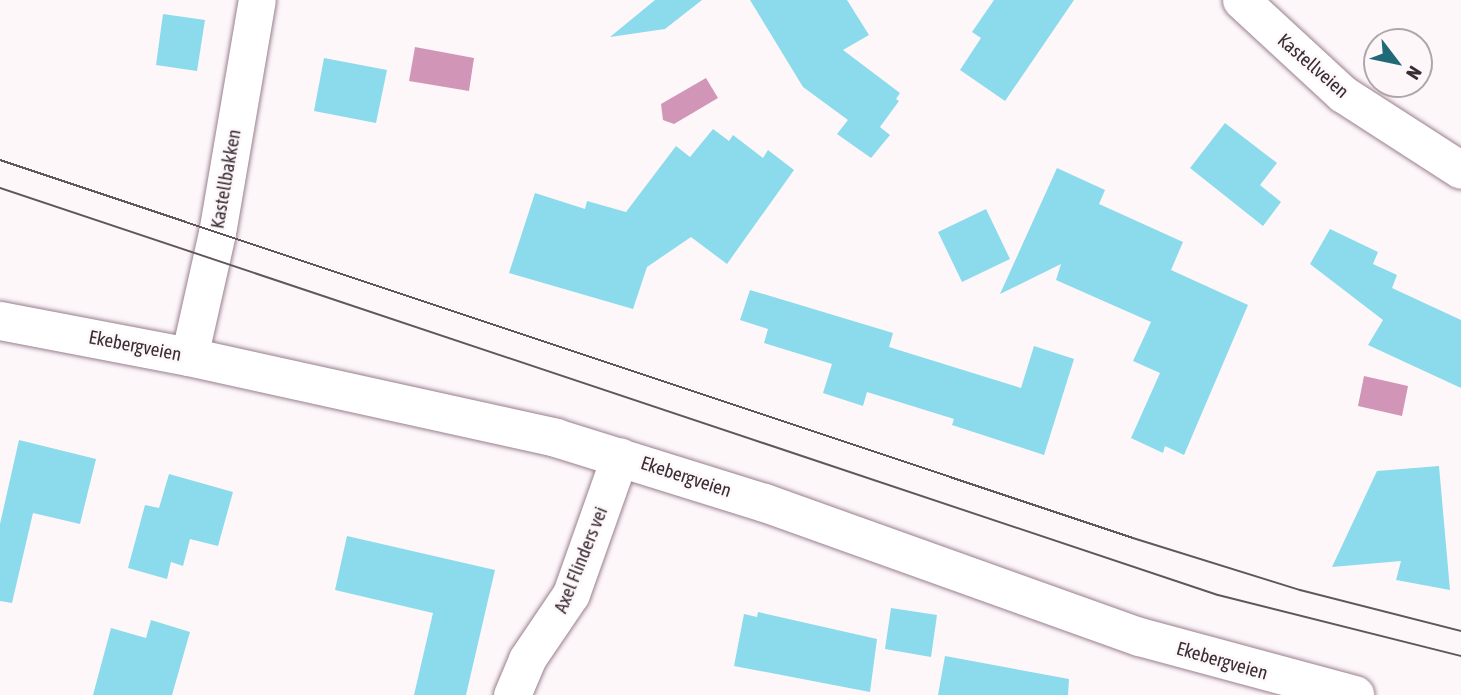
<!DOCTYPE html>
<style>
body{margin:0}
#map{position:relative;width:1461px;height:695px;overflow:hidden;background:#fdf7fa;font-family:"Asap Condensed",sans-serif}
div>[style]{position:absolute}
.water>*{inset:0;background:#d196b7}
.building>*{inset:0;background:#8bdbec}
.roads{filter:drop-shadow(0 0 2px #997f8d) drop-shadow(0 0 2px #997f8d)}
.street>*{height:37px;margin:-18.5px;padding:0 18.5px;transform-origin:18.5px;border-radius:18.5px;background:#fff}
.secondary>*{height:38px;margin:-19px;padding:0 19px;transform-origin:19px;border-radius:19px;background:#fff}
.tram>*{height:2px;margin:-1px;padding:0 1px;transform-origin:1px;border-radius:1px;background:#60565c}
span{translate:-50% -50%;white-space:nowrap;text-align:center;line-height:1.15;-webkit-text-stroke:5px #fdf7fa;paint-order:stroke}
.street-label{font-size:19px;color:#382d33}
.north{position:absolute;left:1363px;top:28px;width:70px;height:70px;box-sizing:border-box;background:#fdf7fa;border:2px solid #aea6aa;border-radius:50%;rotate:122deg;font-size:19px;font-weight:700;line-height:28px;text-align:center;color:#382d33}
.north::after{content:'';display:block;margin:auto;width:24px;height:32px;background:#216976;clip-path:polygon(50% 0,100% 100%,50% 72%,0 100%)}
</style>
<div id="map">
<div class="water">
<div style="clip-path:polygon(415px 47px,474px 58px,469px 91px,409px 81px)"></div>
<div style="clip-path:polygon(706px 78px,718px 98px,674px 124px,663px 120px,661px 104px)"></div>
<div style="clip-path:polygon(1364px 376px,1408px 386px,1402px 416px,1358px 406px)"></div>
</div>
<div class="building">
<div style="clip-path:polygon(655px 0,702px 0,665px 29px,610px 37px)"></div>
<div style="clip-path:polygon(750px 0,847px 0,869px 35px,843px 50px,900px 93px,896px 99px,899px 101px,880px 127px,890px 135px,871px 158px,837px 134px,848px 120px,803px 87px)"></div>
<div style="clip-path:polygon(994px 0,1074px 0,1005px 101px,960px 70px,981px 38px,972px 32px)"></div>
<div style="clip-path:polygon(163px 14px,205px 20px,197px 71px,156px 65px)"></div>
<div style="clip-path:polygon(324px 58px,387px 70px,376px 123px,314px 111px)"></div>
<div style="clip-path:polygon(1225px 123px,1277px 163px,1260px 185px,1281px 202px,1263px 226px,1190px 168px)"></div>
<div style="clip-path:polygon(713px 129px,729px 141px,733px 135px,763px 158px,768px 150px,794px 170px,727px 264px,691px 237px,647px 267px,633px 309px,509px 273px,535px 193px,585px 209px,587px 201px,626px 212px,676px 146px,690px 157px)"></div>
<div style="clip-path:polygon(1057px 168px,1105px 190px,1099px 204px,1183px 242px,1171px 270px,1248px 305px,1184px 455px,1165px 446px,1163px 453px,1131px 438px,1160px 373px,1133px 361px,1151px 322px,1056px 280px,1061px 264px,1000px 294px)"></div>
<div style="clip-path:polygon(986px 209px,1010px 259px,962px 282px,938px 232px)"></div>
<div style="clip-path:polygon(1330px 229px,1378px 252px,1373px 264px,1397px 275px,1392px 288px,1461px 320px,1461px 388px,1368px 345px,1383px 320px,1310px 264px)"></div>
<div style="clip-path:polygon(750px 290px,893px 333px,889px 347px,1021px 388px,1034px 346px,1074px 359px,1044px 455px,952px 425px,954px 419px,867px 392px,863px 406px,823px 393px,832px 364px,764px 343px,768px 329px,740px 320px)"></div>
<div style="clip-path:polygon(19px 440px,96px 459px,80px 524px,33px 513px,12px 603px,0 601px,0 524px)"></div>
<div style="clip-path:polygon(1439px 466px,1450px 590px,1396px 580px,1401px 561px,1332px 567px,1377px 471px)"></div>
<div style="clip-path:polygon(169px 474px,233px 492px,218px 546px,190px 539px,183px 566px,171px 562px,167px 579px,128px 568px,145px 505px,159px 508px)"></div>
<div style="clip-path:polygon(347px 536px,495px 570px,466px 695px,414px 695px,433px 613px,335px 590px)"></div>
<div style="clip-path:polygon(891px 608px,937px 615px,931px 657px,885px 649px)"></div>
<div style="clip-path:polygon(758px 612px,877px 639px,870px 692px,734px 666px,744px 614px,757px 617px)"></div>
<div style="clip-path:polygon(151px 620px,190px 632px,172px 695px,93px 695px,111px 628px,146px 638px)"></div>
<div style="clip-path:polygon(945px 656px,1069px 679px,1068px 695px,938px 695px)"></div>
</div>
<div class="roads">
<div class="street">
<div style="left:1241px;top:0;width:139px;rotate:42.7deg"></div>
<div style="left:1343px;top:94px;width:140px;rotate:32.8deg"></div>
<div style="left:189px;top:357px;width:127px;rotate:-77.3deg"></div>
<div style="left:217px;top:233px;width:236px;rotate:-80.3deg"></div>
<div style="left:512px;top:695px;width:39px;rotate:-67deg"></div>
<div style="left:527px;top:659px;width:78px;rotate:-55.9deg"></div>
<div style="left:571px;top:594px;width:146px;rotate:-70.5deg"></div>
</div>
<div class="secondary">
<div style="left:0;top:321px;width:192px;rotate:10.8deg"></div>
<div style="left:189px;top:357px;width:376px;rotate:12.4deg"></div>
<div style="left:556px;top:438px;width:219px;rotate:17.3deg"></div>
<div style="left:765px;top:503px;width:398px;rotate:19.7deg"></div>
<div style="left:1140px;top:637px;width:223px;rotate:15.1deg"></div>
</div>
</div>
<div class="tram">
<div style="left:0;top:160px;width:1194px;rotate:18.45deg"></div>
<div style="left:1133px;top:538px;width:175px;rotate:17.3deg"></div>
<div style="left:1300px;top:590px;width:166px;rotate:14.3deg"></div>
<div style="left:0;top:188px;width:1284px;rotate:18.48deg"></div>
<div style="left:1218px;top:595px;width:251px;rotate:14.1deg"></div>
</div>
<div class="street-label">
<span style="left:1313px;top:66px;rotate:41deg">Kastellveien</span>
<span style="left:226px;top:179px;rotate:-80deg">Kastellbakken</span>
<span style="left:135px;top:346px;rotate:11deg">Ekebergveien</span>
<span style="left:686px;top:477px;rotate:18deg">Ekebergveien</span>
<span style="left:581px;top:560px;rotate:-68deg">Axel Flinders vei</span>
<span style="left:1222px;top:661px;rotate:16deg">Ekebergveien</span>
</div>
<div class="north">N</div>
</div>
